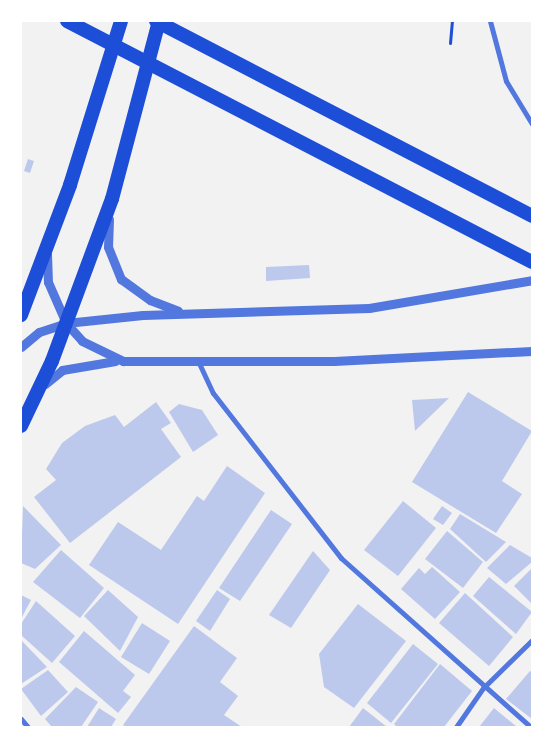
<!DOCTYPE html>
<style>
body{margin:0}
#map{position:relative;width:553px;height:748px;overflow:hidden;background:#f2f2f2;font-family:"Exo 2",sans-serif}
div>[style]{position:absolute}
.building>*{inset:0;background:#bdc9ec}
.path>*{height:3px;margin:-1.5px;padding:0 1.5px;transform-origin:1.5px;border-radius:1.5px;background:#1d4ed8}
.minor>*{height:5px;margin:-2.5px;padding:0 2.5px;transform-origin:2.5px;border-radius:2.5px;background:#5277de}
.tertiary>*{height:9px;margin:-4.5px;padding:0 4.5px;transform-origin:4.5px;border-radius:4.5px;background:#5277de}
.trunk>*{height:14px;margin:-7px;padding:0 7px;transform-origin:7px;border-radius:7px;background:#1d4ed8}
span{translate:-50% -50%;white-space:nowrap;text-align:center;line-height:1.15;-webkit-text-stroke:5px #fff;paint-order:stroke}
.frame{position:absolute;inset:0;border:22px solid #fff;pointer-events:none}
</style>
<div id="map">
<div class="building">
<div style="clip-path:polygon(28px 159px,34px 161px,30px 173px,24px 171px)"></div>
<div style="clip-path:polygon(309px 265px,310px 278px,266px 281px,266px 267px)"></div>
<div style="clip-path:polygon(468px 392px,532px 431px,502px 481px,522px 494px,496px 533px,412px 482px)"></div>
<div style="clip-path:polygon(449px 398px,415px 431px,412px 400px)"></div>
<div style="clip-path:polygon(156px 402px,171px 423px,161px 429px,181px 457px,70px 543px,34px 497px,56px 480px,46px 469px,62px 443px,85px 426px,115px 415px,124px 427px)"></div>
<div style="clip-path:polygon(179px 404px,202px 410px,218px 435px,193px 452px,169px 412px)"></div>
<div style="clip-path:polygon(227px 466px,265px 493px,178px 624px,89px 565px,118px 522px,161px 550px,197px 496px,204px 501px)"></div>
<div style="clip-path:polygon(403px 501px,436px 528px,398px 576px,364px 550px)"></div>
<div style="clip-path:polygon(23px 506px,61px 545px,35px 569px,21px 563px)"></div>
<div style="clip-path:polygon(442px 506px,452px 513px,443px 525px,433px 519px)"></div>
<div style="clip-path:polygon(271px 510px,292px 524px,240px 601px,219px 588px)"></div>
<div style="clip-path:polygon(460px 514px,506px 542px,486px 562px,450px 529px)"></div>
<div style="clip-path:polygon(447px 531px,483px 562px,463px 588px,425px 559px)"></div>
<div style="clip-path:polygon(510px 545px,532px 558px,532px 562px,506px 584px,487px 568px)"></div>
<div style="clip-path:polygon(61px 550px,104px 588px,80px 618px,33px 582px)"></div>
<div style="clip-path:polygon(313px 551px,330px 570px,291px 628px,269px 615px)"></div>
<div style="clip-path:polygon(432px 567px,460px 592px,435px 619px,401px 589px,419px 568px,425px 574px)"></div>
<div style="clip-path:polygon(532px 568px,532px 604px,514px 586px)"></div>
<div style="clip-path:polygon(489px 577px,532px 612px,516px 634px,473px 596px)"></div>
<div style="clip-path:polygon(108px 590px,138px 617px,120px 651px,84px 616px)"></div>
<div style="clip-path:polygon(217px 590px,230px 599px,210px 631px,196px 621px)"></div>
<div style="clip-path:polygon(465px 593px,513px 637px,489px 666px,439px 623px)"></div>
<div style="clip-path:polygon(21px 595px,31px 600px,21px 619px)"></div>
<div style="clip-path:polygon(36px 601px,75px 636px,52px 663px,21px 635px,21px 624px)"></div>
<div style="clip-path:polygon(358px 604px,406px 641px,354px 708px,324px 687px,319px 654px)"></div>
<div style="clip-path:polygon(142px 623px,170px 641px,149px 674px,121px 657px)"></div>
<div style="clip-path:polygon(194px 626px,237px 658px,220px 682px,238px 696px,224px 715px,242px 727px,126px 727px,123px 725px)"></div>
<div style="clip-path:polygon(84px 631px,135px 675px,123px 691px,131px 697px,118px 713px,59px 662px)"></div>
<div style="clip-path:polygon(21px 640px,47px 667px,21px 684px)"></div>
<div style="clip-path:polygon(413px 644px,438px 664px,391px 723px,367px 703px)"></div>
<div style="clip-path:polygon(440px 664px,472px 691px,444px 727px,397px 727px,394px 724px)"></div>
<div style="clip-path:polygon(48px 670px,68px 692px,41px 716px,21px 689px)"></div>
<div style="clip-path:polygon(530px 671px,532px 672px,532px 719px,506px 699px)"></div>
<div style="clip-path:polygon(76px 687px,98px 702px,81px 727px,52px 727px,45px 719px)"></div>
<div style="clip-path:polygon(99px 708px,116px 719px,111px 727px,87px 727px)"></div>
<div style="clip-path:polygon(363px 708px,387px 727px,349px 727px)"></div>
<div style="clip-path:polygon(494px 708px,517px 727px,479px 727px)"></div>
</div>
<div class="path">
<div style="left:450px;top:43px;width:22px;rotate:-85deg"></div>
</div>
<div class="minor">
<div style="left:490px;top:21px;width:62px;rotate:75.1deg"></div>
<div style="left:506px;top:81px;width:50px;rotate:58.8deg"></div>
<div style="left:198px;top:361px;width:35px;rotate:65deg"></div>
<div style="left:213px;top:393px;width:209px;rotate:52.2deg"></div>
<div style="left:341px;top:558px;width:254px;rotate:41.7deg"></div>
<div style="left:21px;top:719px;width:11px;rotate:49deg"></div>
<div style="left:456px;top:727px;width:47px;rotate:-55.3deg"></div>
<div style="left:483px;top:688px;width:69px;rotate:-44.4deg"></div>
</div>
<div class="tertiary">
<div style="left:109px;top:219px;width:28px;rotate:92deg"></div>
<div style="left:108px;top:247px;width:35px;rotate:68deg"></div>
<div style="left:121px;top:279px;width:36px;rotate:36deg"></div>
<div style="left:150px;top:300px;width:30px;rotate:21deg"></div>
<div style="left:47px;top:254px;width:28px;rotate:88deg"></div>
<div style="left:48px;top:282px;width:45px;rotate:66.3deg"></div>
<div style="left:66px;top:323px;width:24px;rotate:48deg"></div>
<div style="left:82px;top:341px;width:46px;rotate:26deg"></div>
<div style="left:123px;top:361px;width:211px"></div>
<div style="left:334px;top:361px;width:198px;rotate:-2.9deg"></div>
<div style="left:21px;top:347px;width:23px;rotate:-40deg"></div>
<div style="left:39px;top:332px;width:28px;rotate:-18deg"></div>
<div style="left:66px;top:323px;width:77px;rotate:-5.9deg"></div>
<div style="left:143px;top:315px;width:226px;rotate:-1.8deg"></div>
<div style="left:369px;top:308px;width:165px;rotate:-9.7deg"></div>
<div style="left:45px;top:384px;width:22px;rotate:-39deg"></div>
<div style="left:62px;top:370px;width:54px;rotate:-9.6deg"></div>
</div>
<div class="trunk">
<div style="left:67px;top:21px;width:524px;rotate:27.4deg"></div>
<div style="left:156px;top:21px;width:424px;rotate:27.4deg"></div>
<div style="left:21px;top:315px;width:139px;rotate:-69.3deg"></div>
<div style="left:70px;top:185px;width:172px;rotate:-72.7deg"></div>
<div style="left:21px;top:426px;width:72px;rotate:-64.5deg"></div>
<div style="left:52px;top:361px;width:173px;rotate:-69.7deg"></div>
<div style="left:112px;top:199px;width:184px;rotate:-75.2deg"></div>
</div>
<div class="frame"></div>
</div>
